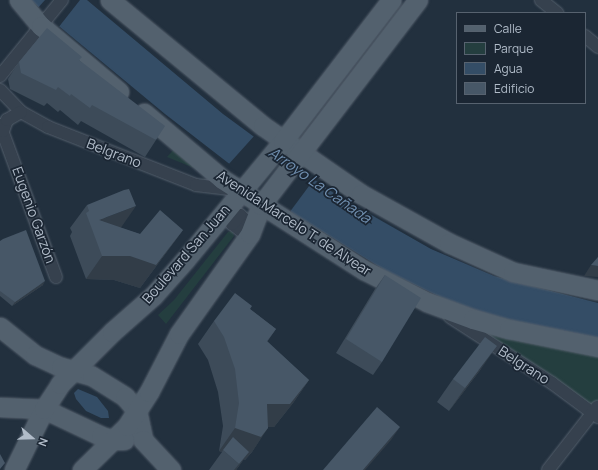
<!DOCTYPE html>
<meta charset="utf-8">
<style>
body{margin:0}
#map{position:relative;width:598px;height:470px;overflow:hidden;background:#22303e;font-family:Manrope,sans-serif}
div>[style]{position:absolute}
.green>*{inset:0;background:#243e3f}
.water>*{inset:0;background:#344d66}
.pier>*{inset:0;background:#22303e}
.roads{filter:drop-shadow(0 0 1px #545f6c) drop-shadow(0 0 1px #545f6c)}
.street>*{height:12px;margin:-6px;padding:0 6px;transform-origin:6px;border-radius:6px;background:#36414e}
.primary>*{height:19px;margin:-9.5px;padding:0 9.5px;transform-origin:9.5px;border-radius:9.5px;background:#53616e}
.wall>*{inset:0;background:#3d4b59}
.shaded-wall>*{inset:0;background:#323d48}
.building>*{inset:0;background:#475767}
span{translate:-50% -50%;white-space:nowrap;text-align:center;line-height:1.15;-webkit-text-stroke:3.5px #1b2633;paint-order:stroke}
.street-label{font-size:14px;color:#b1bcc9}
.water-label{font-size:15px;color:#708faf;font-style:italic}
.legend{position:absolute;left:456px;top:12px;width:130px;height:92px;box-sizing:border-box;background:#1b2633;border:1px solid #57626f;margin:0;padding:5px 7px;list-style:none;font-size:12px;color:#b1bcc9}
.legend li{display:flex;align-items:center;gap:8px;height:20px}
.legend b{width:20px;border:1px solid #57626f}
.north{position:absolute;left:12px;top:418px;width:40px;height:40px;-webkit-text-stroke:3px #1b2633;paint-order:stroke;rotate:110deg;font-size:11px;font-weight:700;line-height:16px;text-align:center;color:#b1bcc9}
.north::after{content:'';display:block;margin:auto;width:14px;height:18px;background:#b1bcc9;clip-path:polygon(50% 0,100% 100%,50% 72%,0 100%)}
</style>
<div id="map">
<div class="green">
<div style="clip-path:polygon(176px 147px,199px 170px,167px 157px)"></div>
<div style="clip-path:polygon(233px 231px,234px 236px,166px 324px,158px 315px,174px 300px,228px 232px)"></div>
<div style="clip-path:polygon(427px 302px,598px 347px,598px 406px,593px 413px)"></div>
</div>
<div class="water">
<div style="clip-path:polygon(31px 0,87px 0,223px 114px,283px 158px,338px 196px,431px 249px,494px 276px,598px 303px,598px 339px,557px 333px,463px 308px,386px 271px,294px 214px,165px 114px,54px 22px)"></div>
<div style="clip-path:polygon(78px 389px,97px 397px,108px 411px,109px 418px,101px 418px,86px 411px,76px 399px,74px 393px)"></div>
</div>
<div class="pier">
<div style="clip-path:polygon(45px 0,80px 0,58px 28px,37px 9px)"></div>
<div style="clip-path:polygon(255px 135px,315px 178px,289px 213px,228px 165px)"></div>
</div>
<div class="roads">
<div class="street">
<div style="left:541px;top:0;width:21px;rotate:39deg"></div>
<div style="left:585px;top:36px;width:17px;rotate:40deg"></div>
<div style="left:0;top:76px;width:98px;rotate:-50.8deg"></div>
<div style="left:0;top:90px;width:30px;rotate:46deg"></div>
<div style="left:21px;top:112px;width:31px;rotate:29deg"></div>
<div style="left:48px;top:127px;width:159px;rotate:21.4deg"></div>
<div style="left:196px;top:185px;width:38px;rotate:7deg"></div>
<div style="left:0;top:125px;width:162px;rotate:69.8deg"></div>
<div style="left:3px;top:131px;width:12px;rotate:-70deg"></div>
<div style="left:7px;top:120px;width:16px;rotate:-30deg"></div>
<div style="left:240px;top:215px;width:9px;rotate:41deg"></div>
<div style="left:247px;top:221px;width:11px;rotate:128deg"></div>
<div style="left:240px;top:230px;width:10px;rotate:-143deg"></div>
<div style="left:232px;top:224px;width:12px;rotate:-48deg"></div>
<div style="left:450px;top:317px;width:121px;rotate:32.9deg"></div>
<div style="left:552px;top:383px;width:57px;rotate:36.5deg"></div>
<div style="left:548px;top:470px;width:80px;rotate:-52.1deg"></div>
</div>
<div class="primary">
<div style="left:19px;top:0;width:34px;rotate:50deg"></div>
<div style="left:41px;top:26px;width:102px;rotate:40.2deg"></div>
<div style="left:110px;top:0;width:198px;rotate:39.5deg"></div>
<div style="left:263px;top:126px;width:119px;rotate:34.8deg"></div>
<div style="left:361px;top:194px;width:101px;rotate:29.1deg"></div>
<div style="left:449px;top:243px;width:70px;rotate:24.4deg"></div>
<div style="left:513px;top:272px;width:87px;rotate:12deg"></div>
<div style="left:144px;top:113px;width:102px;rotate:40.2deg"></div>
<div style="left:222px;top:179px;width:169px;rotate:32.7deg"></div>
<div style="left:364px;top:270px;width:71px;rotate:26.9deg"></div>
<div style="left:427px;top:302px;width:49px;rotate:20.3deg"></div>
<div style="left:473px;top:319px;width:37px;rotate:16deg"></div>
<div style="left:509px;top:329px;width:91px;rotate:11.4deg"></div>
<div style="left:0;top:327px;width:45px;rotate:38.7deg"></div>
<div style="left:35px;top:355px;width:29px;rotate:25deg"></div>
<div style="left:61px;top:367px;width:32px;rotate:16deg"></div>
<div style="left:92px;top:376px;width:39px;rotate:32deg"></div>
<div style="left:125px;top:397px;width:18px;rotate:49deg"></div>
<div style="left:137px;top:411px;width:30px;rotate:78deg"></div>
<div style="left:143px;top:440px;width:41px;rotate:47deg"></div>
<div style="left:0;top:407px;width:44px;rotate:2.6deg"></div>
<div style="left:44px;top:409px;width:63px;rotate:25.3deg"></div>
<div style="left:101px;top:436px;width:14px;rotate:17deg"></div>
<div style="left:114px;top:440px;width:10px"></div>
<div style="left:14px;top:470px;width:68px;rotate:-63.8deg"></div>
<div style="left:44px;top:409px;width:30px;rotate:-57deg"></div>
<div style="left:60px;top:384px;width:74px;rotate:-45deg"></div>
<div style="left:112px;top:332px;width:55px;rotate:-41.3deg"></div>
<div style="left:153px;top:296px;width:48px;rotate:-48.4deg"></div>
<div style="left:185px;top:260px;width:154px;rotate:-50.5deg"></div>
<div style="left:283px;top:141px;width:178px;rotate:-52.5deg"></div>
<div style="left:82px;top:470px;width:63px;rotate:-44.4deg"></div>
<div style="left:127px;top:426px;width:40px;rotate:-57.1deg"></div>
<div style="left:149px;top:392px;width:65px;rotate:-62.7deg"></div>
<div style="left:179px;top:334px;width:123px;rotate:-54.6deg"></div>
<div style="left:250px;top:234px;width:31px;rotate:-69deg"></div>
<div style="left:261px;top:205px;width:258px;rotate:-52.6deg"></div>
</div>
</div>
<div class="wall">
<div style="clip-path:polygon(79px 60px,156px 140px,145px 157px,81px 121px,78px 125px,60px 110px,58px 112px,47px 103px,44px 106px,10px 89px,8px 79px,19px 62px)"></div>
<div style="clip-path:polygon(87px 205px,121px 228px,140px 234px,183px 230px,166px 253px,140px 288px,114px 280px,86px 279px,70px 236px,72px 232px,70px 228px)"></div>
<div style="clip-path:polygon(0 241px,43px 285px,12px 306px,0 296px)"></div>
<div style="clip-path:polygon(385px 275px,382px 362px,373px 375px,336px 353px,375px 289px)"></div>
<div style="clip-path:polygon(250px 309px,276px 329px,267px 342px,309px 380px,293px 403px,274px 427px,268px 427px,252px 452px,245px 460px,244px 459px,236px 470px,209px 470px,222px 452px,219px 451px,223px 426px,218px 392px,208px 360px,198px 344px,214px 321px)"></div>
<div style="clip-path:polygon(481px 369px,449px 411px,437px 402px,453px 379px)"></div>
</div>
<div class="shaded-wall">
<div style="clip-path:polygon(136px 206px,120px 229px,99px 220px)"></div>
<div style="clip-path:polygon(183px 230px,166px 253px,140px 288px,114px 280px,86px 279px,102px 256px)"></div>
<div style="clip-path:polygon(591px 265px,598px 266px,598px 277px,584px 276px)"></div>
<div style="clip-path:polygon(45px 281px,43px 285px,12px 306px,15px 302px)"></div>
<div style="clip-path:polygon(497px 346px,481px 369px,449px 411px,465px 388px)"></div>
<div style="clip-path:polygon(309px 380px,293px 403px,274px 427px,251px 427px,267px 404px)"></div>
<div style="clip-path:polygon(400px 427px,391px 440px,365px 470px,363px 470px)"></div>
<div style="clip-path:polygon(235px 428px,268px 428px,252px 452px,245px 460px,244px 459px,236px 470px,234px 470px,239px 464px,223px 450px,222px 452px,219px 451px)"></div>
</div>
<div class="building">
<div style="clip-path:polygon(47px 28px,82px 57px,79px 60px,165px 126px,156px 140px,92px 105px,90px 108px,71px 94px,70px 96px,58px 87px,56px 90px,21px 73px,19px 62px)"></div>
<div style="clip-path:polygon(129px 189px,136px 206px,99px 220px,140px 234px,160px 210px,183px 230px,156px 265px,130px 256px,102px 256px,86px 213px,89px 211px,87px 205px,124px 190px)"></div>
<div style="clip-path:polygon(26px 230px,45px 281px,15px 302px,0 291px,0 241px,3px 239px)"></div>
<div style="clip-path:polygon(598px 257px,598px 266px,591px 265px)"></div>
<div style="clip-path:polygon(385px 275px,421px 298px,382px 362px,346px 339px)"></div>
<div style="clip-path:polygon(235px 293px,252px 306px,250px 309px,276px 329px,267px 341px,309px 380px,290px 404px,267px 404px,268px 428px,261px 437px,235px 428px,239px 403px,235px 369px,224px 337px,214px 321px)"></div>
<div style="clip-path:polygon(485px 337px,497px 346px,465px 388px,453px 379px)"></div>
<div style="clip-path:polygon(377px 407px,400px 427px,363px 470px,323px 470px)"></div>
<div style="clip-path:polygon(233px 437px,249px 452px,239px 464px,223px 450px)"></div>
<div style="clip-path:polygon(0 454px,5px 463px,0 469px)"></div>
</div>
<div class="street-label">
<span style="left:114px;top:153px;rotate:21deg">Belgrano</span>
<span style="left:34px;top:215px;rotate:70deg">Eugenio Garzón</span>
<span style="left:294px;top:223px;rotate:33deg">Avenida Marcelo T. de Alvear</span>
<span style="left:186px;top:254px;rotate:-49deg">Boulevard San Juan</span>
<span style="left:524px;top:365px;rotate:33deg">Belgrano</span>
</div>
<div class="water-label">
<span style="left:320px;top:185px;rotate:35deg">Arroyo La Cañada</span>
</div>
<ul class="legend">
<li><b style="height:5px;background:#53616e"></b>Calle</li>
<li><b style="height:11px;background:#243e3f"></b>Parque</li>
<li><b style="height:11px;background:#344d66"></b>Agua</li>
<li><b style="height:11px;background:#475767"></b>Edificio</li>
</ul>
<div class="north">N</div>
</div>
